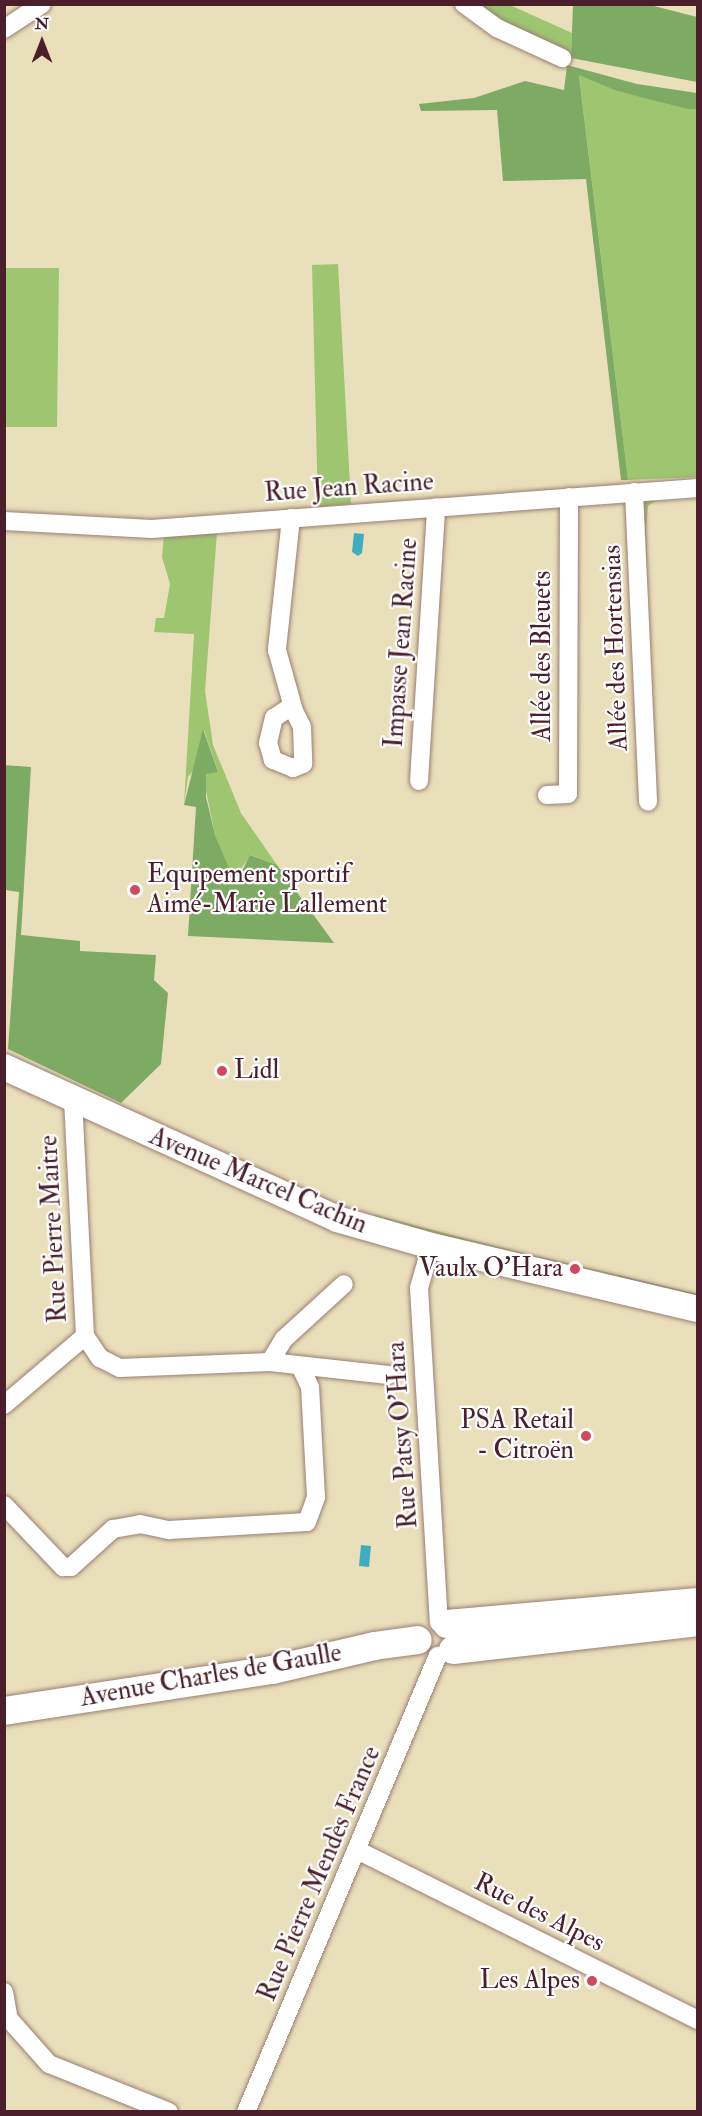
<!DOCTYPE html>
<meta charset="utf-8">
<style>
body{margin:0}
#map{position:relative;width:702px;height:2116px;overflow:hidden;background:#eadfbb;font-family:"IM FELL Double Pica",serif}
div>[style]{position:absolute}
.green>*{inset:0;background:#9ec671}
.forest>*{inset:0;background:#7eab63}
.water>*{inset:0;background:#40adbe}
.roads{filter:drop-shadow(0 0 2px #9a7f73) drop-shadow(0 0 2px #9a7f73)}
.street>*{height:18px;margin:-9px;padding:0 9px;transform-origin:9px;border-radius:9px;background:#fff}
.secondary>*{height:26px;margin:-13px;padding:0 13px;transform-origin:13px;border-radius:13px;background:#fff}
.primary>*{height:28px;margin:-14px;padding:0 14px;transform-origin:14px;border-radius:14px;background:#fff}
.dots>*{width:16px;height:16px;translate:-50% -50%;box-sizing:border-box;border:3px solid #fff;border-radius:50%}
span{translate:-50% -50%;white-space:nowrap;text-align:center;line-height:1.15;-webkit-text-stroke:4.5px #fff;paint-order:stroke}
.street-label{font-size:26px;color:#4a1f2b}
.poi-label{font-size:26px;color:#4a1f2b}
.left{translate:0 -50%;text-align:left}
.right{translate:-100% -50%;text-align:right}
.frame{position:absolute;inset:0;border:6px solid #4a1f2b;pointer-events:none}
.north{position:absolute;left:12px;top:12px;width:60px;height:60px;-webkit-text-stroke:4px #fff;paint-order:stroke;rotate:0deg;font-size:16px;font-weight:700;line-height:24px;text-align:center;color:#4a1f2b}
.north::after{content:'';display:block;margin:auto;width:21px;height:27px;background:#4a1f2b;clip-path:polygon(50% 0,100% 100%,50% 72%,0 100%)}
</style>
<div id="map">
<div class="green">
<div style="clip-path:polygon(469px 5px,510px 5px,572px 33px,571px 58px,545px 48px)"></div>
<div style="clip-path:polygon(579px 74px,617px 91px,697px 109px,697px 477px,628px 480px)"></div>
<div style="clip-path:polygon(338px 264px,351px 504px,318px 507px,312px 265px)"></div>
<div style="clip-path:polygon(5px 268px,59px 268px,57px 427px,5px 427px)"></div>
<div style="clip-path:polygon(659px 498px,648px 506px,646px 529px,654px 832px,643px 499px)"></div>
<div style="clip-path:polygon(217px 532px,205px 691px,213px 745px,241px 813px,277px 865px,251px 855px,237px 874px,229px 869px,215px 835px,204px 781px,206px 773px,218px 772px,204px 730px,194px 770px,188px 777px,184px 805px,194px 634px,154px 632px,156px 618px,164px 618px,170px 584px,162px 557px,164px 535px)"></div>
<div style="clip-path:polygon(375px 1215px,515px 1251px,618px 1275px,616px 1280px,374px 1221px)"></div>
</div>
<div class="forest">
<div style="clip-path:polygon(573px 5px,650px 5px,697px 17px,697px 82px,571px 58px)"></div>
<div style="clip-path:polygon(567px 65px,637px 84px,697px 93px,697px 109px,688px 109px,617px 91px,579px 75px,628px 480px,621px 480px,586px 179px,503px 181px,497px 110px,421px 111px,419px 104px,474px 98px,525px 81px,564px 90px)"></div>
<div style="clip-path:polygon(203px 729px,218px 772px,206px 774px,206px 797px,215px 835px,229px 868px,237px 874px,242px 871px,250px 855px,277px 865px,334px 943px,188px 936px,196px 807px,184px 805px)"></div>
<div style="clip-path:polygon(4px 765px,31px 767px,21px 935px,80px 941px,80px 951px,156px 955px,154px 980px,168px 993px,161px 1064px,121px 1103px,8px 1049px,19px 892px,5px 890px)"></div>
<div style="clip-path:polygon(618px 1275px,697px 1294px,697px 1299px,616px 1280px)"></div>
</div>
<div class="water">
<div style="clip-path:polygon(354px 533px,364px 534px,362px 553px,358px 556px,352px 552px)"></div>
<div style="clip-path:polygon(361px 1545px,371px 1546px,369px 1567px,359px 1566px)"></div>
</div>
<div class="roads">
<div class="street">
<div style="left:464px;top:4px;width:41px;rotate:36deg"></div>
<div style="left:497px;top:28px;width:72px;rotate:24.8deg"></div>
<div style="left:4px;top:29px;width:45px;rotate:-33.3deg"></div>
<div style="left:634px;top:492px;width:310px;rotate:87.4deg"></div>
<div style="left:291px;top:518px;width:133px;rotate:96.1deg"></div>
<div style="left:277px;top:650px;width:63px;rotate:74.4deg"></div>
<div style="left:294px;top:711px;width:18px;rotate:63deg"></div>
<div style="left:302px;top:727px;width:37px;rotate:88deg"></div>
<div style="left:303px;top:764px;width:11px;rotate:158deg"></div>
<div style="left:293px;top:768px;width:22px;rotate:-158deg"></div>
<div style="left:273px;top:760px;width:18px;rotate:-106deg"></div>
<div style="left:268px;top:743px;width:26px;rotate:-77deg"></div>
<div style="left:274px;top:718px;width:22px;rotate:-34deg"></div>
<div style="left:4px;top:521px;width:148px;rotate:3.1deg"></div>
<div style="left:152px;top:529px;width:548px;rotate:-4.29deg"></div>
<div style="left:419px;top:781px;width:274px;rotate:-86.4deg"></div>
<div style="left:547px;top:795px;width:21px;rotate:-3deg"></div>
<div style="left:568px;top:794px;width:297px;rotate:-89.8deg"></div>
<div style="left:73px;top:1099px;width:237px;rotate:87.1deg"></div>
<div style="left:85px;top:1336px;width:27px;rotate:56deg"></div>
<div style="left:100px;top:1358px;width:22px;rotate:27deg"></div>
<div style="left:120px;top:1368px;width:150px;rotate:-2.3deg"></div>
<div style="left:270px;top:1362px;width:119px;rotate:6.3deg"></div>
<div style="left:431px;top:1246px;width:44px;rotate:105.9deg"></div>
<div style="left:419px;top:1288px;width:335px;rotate:86.6deg"></div>
<div style="left:270px;top:1362px;width:27px;rotate:-59deg"></div>
<div style="left:284px;top:1339px;width:81px;rotate:-42.5deg"></div>
<div style="left:4px;top:1405px;width:106px;rotate:-40.4deg"></div>
<div style="left:4px;top:1505px;width:86px;rotate:46.4deg"></div>
<div style="left:63px;top:1567px;width:8px"></div>
<div style="left:71px;top:1567px;width:57px;rotate:-42.1deg"></div>
<div style="left:113px;top:1529px;width:27px;rotate:-10deg"></div>
<div style="left:140px;top:1524px;width:30px;rotate:12deg"></div>
<div style="left:169px;top:1530px;width:138px;rotate:-3.3deg"></div>
<div style="left:307px;top:1522px;width:27px;rotate:-70deg"></div>
<div style="left:316px;top:1497px;width:110px;rotate:-93.1deg"></div>
<div style="left:310px;top:1387px;width:23px;rotate:-115deg"></div>
<div style="left:359px;top:1851px;width:379px;rotate:26.5deg"></div>
<div style="left:4px;top:1992px;width:27px;rotate:80deg"></div>
<div style="left:9px;top:2019px;width:60px;rotate:48.4deg"></div>
<div style="left:49px;top:2064px;width:129px;rotate:21.8deg"></div>
<div style="left:246px;top:2112px;width:495px;rotate:-67.2deg"></div>
</div>
<div class="secondary">
<div style="left:4px;top:1067px;width:366px;rotate:24.5deg"></div>
<div style="left:337px;top:1219px;width:98px;rotate:16deg"></div>
<div style="left:431px;top:1246px;width:274px;rotate:13.3deg"></div>
</div>
<div class="primary">
<div style="left:447px;top:1624px;width:252px;rotate:-5deg"></div>
<div style="left:453px;top:1650px;width:247px;rotate:-6.5deg"></div>
<div style="left:4px;top:1711px;width:271px;rotate:-8.7deg"></div>
<div style="left:272px;top:1670px;width:105px;rotate:-13.2deg"></div>
<div style="left:374px;top:1646px;width:44px;rotate:-7.8deg"></div>
</div>
</div>
<div class="dots">
<div style="left:135px;top:890px;background:#d1495b"></div>
<div style="left:222px;top:1071px;background:#d1495b"></div>
<div style="left:575px;top:1269px;background:#d1495b"></div>
<div style="left:586px;top:1436px;background:#d1495b"></div>
<div style="left:592px;top:1981px;background:#d1495b"></div>
</div>
<div class="street-label">
<span style="left:349px;top:488px;rotate:-4deg">Rue Jean Racine</span>
<span style="left:402px;top:643px;rotate:-86deg">Impasse Jean Racine</span>
<span style="left:616px;top:648px;rotate:-92deg">Allée des Hortensias</span>
<span style="left:543px;top:656px;rotate:-90deg">Allée des Bleuets</span>
<span style="left:258px;top:1181px;rotate:23deg">Avenue Marcel Cachin</span>
<span style="left:54px;top:1229px;rotate:-93deg">Rue Pierre Maitre</span>
<span style="left:403px;top:1435px;rotate:-94deg">Rue Patsy O'Hara</span>
<span style="left:211px;top:1676px;rotate:-10deg">Avenue Charles de Gaulle</span>
<span style="left:320px;top:1874px;rotate:-67deg">Rue Pierre Mendès France</span>
<span style="left:539px;top:1913px;rotate:27deg">Rue des Alpes</span>
</div>
<div class="poi-label">
<span class="left" style="left:147px;top:890px">Equipement sportif<br>Aimé-Marie Lallement</span>
<span class="left" style="left:234px;top:1071px">Lidl</span>
<span class="right" style="left:563px;top:1269px">Vaulx O'Hara</span>
<span class="right" style="left:574px;top:1436px">PSA Retail<br>- Citroën</span>
<span class="right" style="left:580px;top:1981px">Les Alpes</span>
</div>
<div class="frame"></div>
<div class="north">N</div>
</div>
